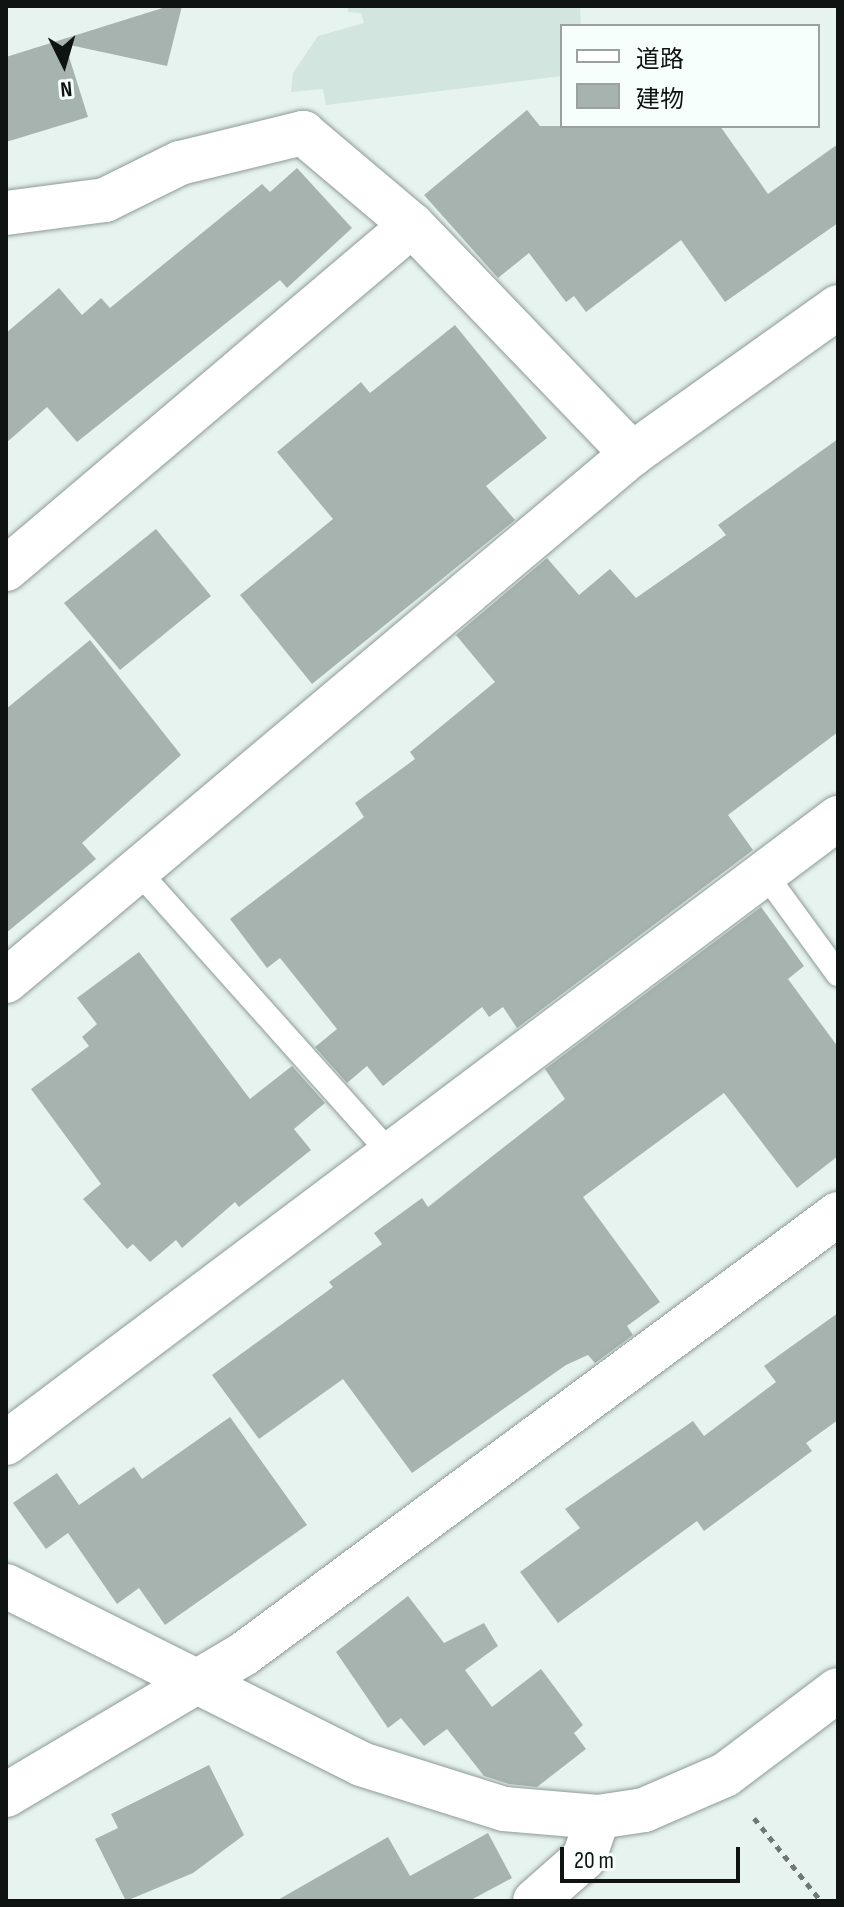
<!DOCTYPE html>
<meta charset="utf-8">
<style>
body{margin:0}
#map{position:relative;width:844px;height:1907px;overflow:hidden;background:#e6f3ee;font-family:"Sofia Sans Condensed","Noto Sans JP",sans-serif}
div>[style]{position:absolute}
.built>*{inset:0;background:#d2e6df}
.building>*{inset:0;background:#a7b3ae}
.path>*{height:5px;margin-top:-2.5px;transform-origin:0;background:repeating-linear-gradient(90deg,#707875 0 6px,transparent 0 12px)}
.roads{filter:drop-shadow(0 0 2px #8e9a96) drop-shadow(0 0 2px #8e9a96)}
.lane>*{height:24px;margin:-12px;padding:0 12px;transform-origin:12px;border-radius:12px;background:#fff}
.street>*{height:44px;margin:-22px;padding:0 22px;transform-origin:22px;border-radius:22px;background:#fff}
span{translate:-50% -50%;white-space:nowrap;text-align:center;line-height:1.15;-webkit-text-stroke:8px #f7fffc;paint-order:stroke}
.frame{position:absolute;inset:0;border:8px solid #0f1312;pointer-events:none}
.legend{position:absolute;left:560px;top:24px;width:260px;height:104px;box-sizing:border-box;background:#f7fffc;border:2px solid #9aa19e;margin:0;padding:10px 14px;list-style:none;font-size:24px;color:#0f1312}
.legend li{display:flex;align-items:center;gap:16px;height:40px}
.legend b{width:40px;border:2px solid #9aa19e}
.north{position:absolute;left:24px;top:24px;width:80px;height:80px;-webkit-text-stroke:6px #f7fffc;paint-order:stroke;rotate:175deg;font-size:22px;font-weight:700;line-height:32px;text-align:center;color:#0f1312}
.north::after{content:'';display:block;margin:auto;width:28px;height:36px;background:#0f1312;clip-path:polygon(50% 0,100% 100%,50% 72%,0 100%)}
.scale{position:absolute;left:560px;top:1847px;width:180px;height:36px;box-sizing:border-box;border:4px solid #0f1312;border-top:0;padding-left:10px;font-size:24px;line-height:28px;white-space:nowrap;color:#0f1312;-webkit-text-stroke:6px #f7fffc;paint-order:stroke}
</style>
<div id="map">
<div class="built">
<div style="clip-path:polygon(348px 6px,580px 6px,581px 26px,562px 26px,562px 76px,326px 105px,323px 89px,291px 92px,293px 73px,318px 36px,364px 23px,361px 13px,348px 12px)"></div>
</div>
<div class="building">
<div style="clip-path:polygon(169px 6px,182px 6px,167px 66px,65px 44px,88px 117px,6px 142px,6px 57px)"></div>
<div style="clip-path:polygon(527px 110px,540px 126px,720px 126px,768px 194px,838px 144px,838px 223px,725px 302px,681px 240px,586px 312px,574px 296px,566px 302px,529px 253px,498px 278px,424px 195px)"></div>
<div style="clip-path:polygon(297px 168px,352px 228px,287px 288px,280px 280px,77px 442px,47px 407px,6px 443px,6px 333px,59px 288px,82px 315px,101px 298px,110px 308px,262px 184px,270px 192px)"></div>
<div style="clip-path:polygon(455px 325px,547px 438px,486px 486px,515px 520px,312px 684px,240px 595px,333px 519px,277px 452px,361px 382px,370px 393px)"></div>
<div style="clip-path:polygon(838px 439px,838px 732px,728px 815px,753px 850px,517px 1028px,503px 1007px,489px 1017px,482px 1007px,383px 1086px,367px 1066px,347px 1083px,315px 1047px,337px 1029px,280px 958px,267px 968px,230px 919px,364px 817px,355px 803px,415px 759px,410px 752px,495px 682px,456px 635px,547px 558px,579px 595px,610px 569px,636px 598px,726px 535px,718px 525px)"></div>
<div style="clip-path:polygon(156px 529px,211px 596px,120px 670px,64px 603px)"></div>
<div style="clip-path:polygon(90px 640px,181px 755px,82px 843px,96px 859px,6px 933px,6px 709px)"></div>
<div style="clip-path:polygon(761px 907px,804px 966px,788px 979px,838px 1047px,838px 1156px,797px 1188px,724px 1093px,583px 1197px,660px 1302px,627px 1326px,633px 1335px,595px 1363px,588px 1355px,566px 1365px,412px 1473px,343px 1379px,259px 1439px,212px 1375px,333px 1287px,329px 1282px,382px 1244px,374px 1233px,422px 1198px,428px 1207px,565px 1099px,545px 1069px)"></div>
<div style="clip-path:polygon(139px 952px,250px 1099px,292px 1066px,325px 1103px,294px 1129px,311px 1150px,239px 1207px,235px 1202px,182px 1248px,176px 1240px,150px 1262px,133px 1244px,127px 1249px,83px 1199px,101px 1184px,31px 1089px,89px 1046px,82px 1037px,97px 1024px,77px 998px)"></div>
<div style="clip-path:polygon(838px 1313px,838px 1420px,806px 1443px,812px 1451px,704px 1531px,697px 1521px,558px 1623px,520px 1572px,580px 1528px,565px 1509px,693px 1421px,704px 1436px,776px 1382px,764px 1366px)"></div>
<div style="clip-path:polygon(230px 1417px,307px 1525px,165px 1625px,139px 1588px,117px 1604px,68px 1533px,46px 1549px,13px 1503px,57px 1473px,79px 1505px,134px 1467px,142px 1479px)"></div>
<div style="clip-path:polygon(408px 1596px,444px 1643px,484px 1623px,498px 1646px,465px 1670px,492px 1707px,541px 1669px,583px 1725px,574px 1733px,586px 1749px,537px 1787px,509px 1784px,484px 1776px,447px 1729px,424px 1746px,401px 1718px,388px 1728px,336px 1652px)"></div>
<div style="clip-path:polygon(209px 1765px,244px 1835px,193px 1873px,126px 1901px,95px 1839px,118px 1828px,111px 1814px)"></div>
<div style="clip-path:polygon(488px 1833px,512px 1878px,469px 1901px,276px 1901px,388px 1837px,410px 1876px)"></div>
</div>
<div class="path">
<div style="left:754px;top:1818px;width:107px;rotate:51.1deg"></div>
</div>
<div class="roads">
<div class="lane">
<div style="left:137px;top:870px;width:378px;rotate:48.2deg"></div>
<div style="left:765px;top:874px;width:124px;rotate:53.9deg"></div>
</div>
<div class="street">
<div style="left:6px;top:213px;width:100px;rotate:-7.5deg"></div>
<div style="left:105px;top:200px;width:84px;rotate:-26.3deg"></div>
<div style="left:180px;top:163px;width:127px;rotate:-13.7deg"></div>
<div style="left:303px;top:133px;width:143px;rotate:40.2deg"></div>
<div style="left:412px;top:225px;width:318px;rotate:46.1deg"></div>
<div style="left:6px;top:569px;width:532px;rotate:-40.27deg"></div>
<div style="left:6px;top:981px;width:818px;rotate:-40.09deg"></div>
<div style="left:632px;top:454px;width:253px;rotate:-35.5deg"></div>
<div style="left:6px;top:1443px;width:1041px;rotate:-36.91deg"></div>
<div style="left:6px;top:1586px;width:397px;rotate:26.6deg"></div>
<div style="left:361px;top:1764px;width:150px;rotate:17.5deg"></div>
<div style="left:504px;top:1809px;width:94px;rotate:4.9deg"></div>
<div style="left:598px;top:1817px;width:47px;rotate:-8.7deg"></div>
<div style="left:644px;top:1810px;width:88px;rotate:-23.4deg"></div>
<div style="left:725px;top:1775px;width:141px;rotate:-37deg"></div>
<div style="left:6px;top:1795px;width:278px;rotate:-30.7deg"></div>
<div style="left:245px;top:1653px;width:738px;rotate:-36.51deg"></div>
<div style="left:535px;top:1901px;width:65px;rotate:-41.3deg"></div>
<div style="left:584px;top:1858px;width:43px;rotate:-71.1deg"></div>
</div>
</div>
<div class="frame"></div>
<ul class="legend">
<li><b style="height:10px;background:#fff"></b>道路</li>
<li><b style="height:22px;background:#a7b3ae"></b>建物</li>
</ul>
<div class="north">N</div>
<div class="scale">20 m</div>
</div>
